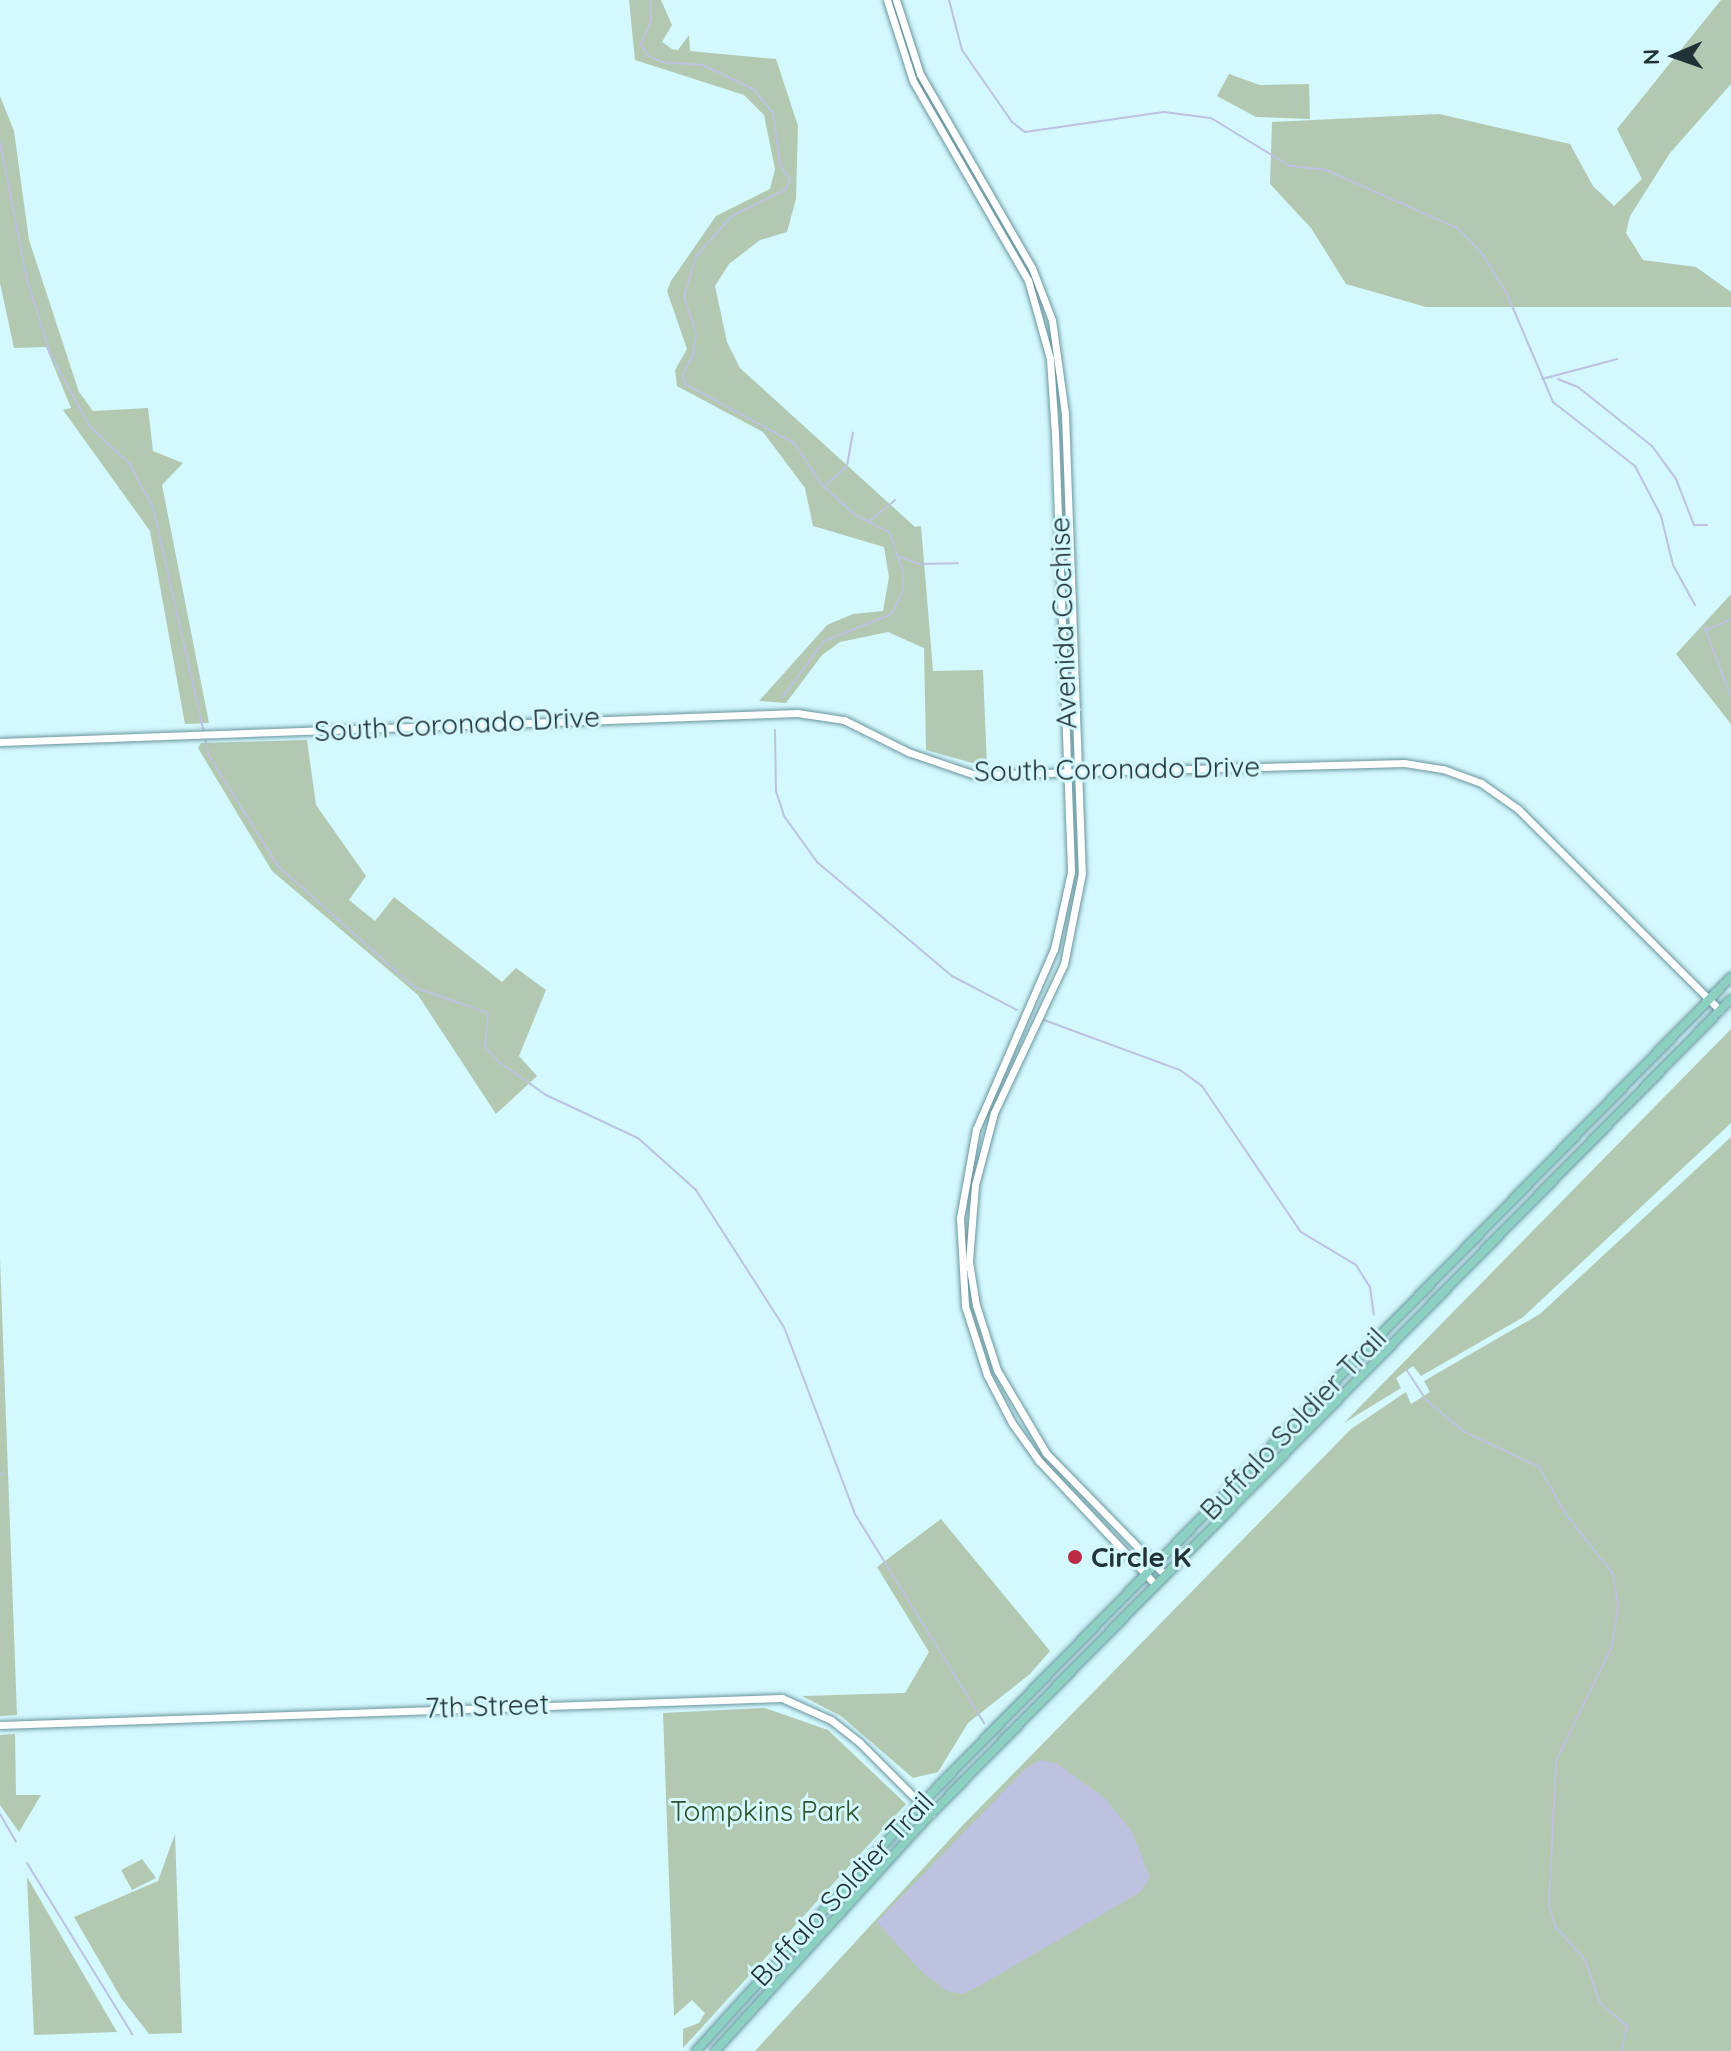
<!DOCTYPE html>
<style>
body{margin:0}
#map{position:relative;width:1731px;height:2051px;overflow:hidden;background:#d3f8fe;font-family:Quicksand,sans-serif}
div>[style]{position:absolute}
.green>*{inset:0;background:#b3c8b1}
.water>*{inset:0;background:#bcc2df}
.stream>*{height:2px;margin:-1px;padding:0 1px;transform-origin:1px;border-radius:1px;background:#bcc2df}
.roads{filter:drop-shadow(0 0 2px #6a959d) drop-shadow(0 0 2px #6a959d)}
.secondary>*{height:7px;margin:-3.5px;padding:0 3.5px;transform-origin:3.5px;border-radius:3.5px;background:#fff}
.primary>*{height:8px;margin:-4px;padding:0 4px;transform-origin:4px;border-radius:4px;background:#8bd0c1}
.dots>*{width:22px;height:22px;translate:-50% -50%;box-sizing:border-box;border:4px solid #d3f8fe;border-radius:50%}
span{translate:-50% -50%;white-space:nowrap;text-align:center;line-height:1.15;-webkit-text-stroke:6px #d3f8fe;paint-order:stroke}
.street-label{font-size:28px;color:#213336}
.poi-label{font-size:28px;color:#213336;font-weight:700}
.left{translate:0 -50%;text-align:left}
.park-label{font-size:28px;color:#2f522d}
.north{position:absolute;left:1635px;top:16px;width:80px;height:80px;-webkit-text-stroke:6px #d3f8fe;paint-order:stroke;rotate:268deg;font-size:22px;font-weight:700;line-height:32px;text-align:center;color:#213336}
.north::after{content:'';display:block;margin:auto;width:28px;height:36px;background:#213336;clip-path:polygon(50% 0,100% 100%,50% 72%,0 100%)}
</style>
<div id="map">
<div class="green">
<div style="clip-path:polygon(629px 0,661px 0,672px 25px,662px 42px,672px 49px,678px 50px,689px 35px,690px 51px,776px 59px,798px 126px,796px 199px,787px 232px,760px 240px,729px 264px,715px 286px,727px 342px,740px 368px,915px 527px,921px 526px,933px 671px,983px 670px,987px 767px,926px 750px,924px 648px,888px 632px,840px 642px,822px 655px,786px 703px,759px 701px,827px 625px,853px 614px,883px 611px,889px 577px,884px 547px,813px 526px,805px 488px,763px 432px,677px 386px,675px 370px,687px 349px,667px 291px,671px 281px,716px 216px,770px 189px,775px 169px,764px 115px,744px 95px,635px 60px)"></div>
<div style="clip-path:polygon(1721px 0,1731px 0,1731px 84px,1670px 153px,1630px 216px,1626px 233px,1643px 260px,1696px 267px,1731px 292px,1731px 307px,1426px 307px,1346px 284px,1311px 228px,1270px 184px,1272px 122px,1439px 114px,1570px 144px,1593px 186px,1614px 206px,1642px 179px,1617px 129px)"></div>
<div style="clip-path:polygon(1229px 74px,1260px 85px,1309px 84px,1310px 119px,1256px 117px,1217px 96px)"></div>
<div style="clip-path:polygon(0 96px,14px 131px,29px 240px,79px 392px,93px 411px,148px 408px,153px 451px,183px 463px,162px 485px,209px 723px,185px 724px,150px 531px,63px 410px,71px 408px,46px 347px,14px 348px,0 283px)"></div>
<div style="clip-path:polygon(1731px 594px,1731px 724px,1676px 654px)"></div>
<div style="clip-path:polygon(307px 740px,316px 805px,366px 876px,349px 900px,375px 921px,394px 897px,502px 982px,516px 968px,546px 990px,519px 1056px,537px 1076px,496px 1114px,418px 995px,272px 871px,198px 748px,201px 743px)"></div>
<div style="clip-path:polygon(1731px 1029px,1731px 1123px,1522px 1318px,1421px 1376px,1413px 1366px,1396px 1378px,1401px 1388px,1344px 1423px)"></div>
<div style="clip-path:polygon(1731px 1137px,1731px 2051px,755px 2051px,962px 1826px,1351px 1429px,1406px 1392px,1411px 1404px,1430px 1392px,1424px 1381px,1540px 1314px)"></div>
<div style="clip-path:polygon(0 1258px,17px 1715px,0 1716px)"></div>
<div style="clip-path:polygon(941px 1519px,1050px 1651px,1030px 1674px,968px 1723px,938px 1772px,913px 1778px,841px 1716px,802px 1696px,905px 1693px,929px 1652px,877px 1567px)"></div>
<div style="clip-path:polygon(765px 1708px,828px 1730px,906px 1804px,683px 2048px,683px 2029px,699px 2023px,705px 2013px,692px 2000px,674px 2016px,663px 1713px)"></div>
<div style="clip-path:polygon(15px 1734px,16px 1795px,41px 1795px,19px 1832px,0 1805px,0 1735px)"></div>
<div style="clip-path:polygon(175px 1834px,182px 2033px,149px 2034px,121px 1998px,74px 1917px,158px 1881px)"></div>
<div style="clip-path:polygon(142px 1859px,156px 1878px,132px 1890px,121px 1870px)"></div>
<div style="clip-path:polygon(27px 1877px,117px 2032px,34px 2035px)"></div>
</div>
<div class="water">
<div style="clip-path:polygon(1041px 1760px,1056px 1763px,1105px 1798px,1132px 1832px,1150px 1878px,1139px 1893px,981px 1985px,963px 1994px,947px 1991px,920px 1970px,877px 1922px,1026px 1768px)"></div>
</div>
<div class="stream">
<div style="left:651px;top:0;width:20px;rotate:90deg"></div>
<div style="left:651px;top:20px;width:27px;rotate:112deg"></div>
<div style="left:641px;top:45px;width:12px;rotate:59deg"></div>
<div style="left:647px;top:55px;width:17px;rotate:25deg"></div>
<div style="left:662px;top:62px;width:41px;rotate:4.2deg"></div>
<div style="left:703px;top:65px;width:55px;rotate:25.6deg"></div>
<div style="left:753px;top:89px;width:31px;rotate:50deg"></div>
<div style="left:773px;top:113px;width:51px;rotate:82.2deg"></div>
<div style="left:780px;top:164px;width:19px;rotate:58deg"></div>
<div style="left:790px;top:180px;width:11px;rotate:117deg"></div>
<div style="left:785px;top:190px;width:59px;rotate:153.9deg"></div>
<div style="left:732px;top:216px;width:54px;rotate:132deg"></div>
<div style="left:696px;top:256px;width:43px;rotate:106.3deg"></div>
<div style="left:684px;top:297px;width:40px;rotate:72deg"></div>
<div style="left:696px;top:335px;width:20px;rotate:99deg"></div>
<div style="left:693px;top:355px;width:22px;rotate:117deg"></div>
<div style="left:683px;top:375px;width:9px;rotate:77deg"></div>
<div style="left:685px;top:384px;width:124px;rotate:28.4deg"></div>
<div style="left:794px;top:443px;width:49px;rotate:56.6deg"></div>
<div style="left:821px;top:484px;width:45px;rotate:42.3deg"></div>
<div style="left:854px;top:514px;width:41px;rotate:27.8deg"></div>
<div style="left:890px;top:533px;width:41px;rotate:71.6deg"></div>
<div style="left:903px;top:572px;width:19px;rotate:90deg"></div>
<div style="left:903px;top:591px;width:25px;rotate:116deg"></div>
<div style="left:892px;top:614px;width:73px;rotate:158.3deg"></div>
<div style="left:824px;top:641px;width:71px;rotate:126.4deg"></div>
<div style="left:949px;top:0;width:52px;rotate:75.4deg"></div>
<div style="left:962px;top:50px;width:88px;rotate:55.2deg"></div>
<div style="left:1012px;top:122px;width:16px;rotate:38deg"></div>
<div style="left:1025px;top:132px;width:140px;rotate:-8.2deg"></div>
<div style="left:1164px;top:112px;width:47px;rotate:7.3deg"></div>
<div style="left:1211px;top:118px;width:92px;rotate:31.3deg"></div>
<div style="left:1290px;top:166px;width:36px;rotate:6deg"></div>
<div style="left:1326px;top:170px;width:143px;rotate:23.9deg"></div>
<div style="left:1457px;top:228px;width:34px;rotate:45deg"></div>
<div style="left:1481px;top:252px;width:49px;rotate:58.2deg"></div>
<div style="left:1507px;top:294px;width:117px;rotate:66.9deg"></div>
<div style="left:1553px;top:402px;width:104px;rotate:38deg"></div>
<div style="left:1635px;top:466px;width:56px;rotate:62.5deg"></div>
<div style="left:1661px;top:516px;width:50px;rotate:76.2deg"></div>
<div style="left:1673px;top:565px;width:46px;rotate:61.2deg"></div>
<div style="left:0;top:142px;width:141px;rotate:78.9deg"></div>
<div style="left:27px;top:280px;width:77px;rotate:72.5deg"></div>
<div style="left:50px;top:353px;width:84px;rotate:61.6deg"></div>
<div style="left:90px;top:427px;width:53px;rotate:42.7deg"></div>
<div style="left:129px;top:463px;width:50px;rotate:61.4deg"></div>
<div style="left:153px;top:507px;width:255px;rotate:77.3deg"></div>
<div style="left:209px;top:756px;width:130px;rotate:57.9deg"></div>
<div style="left:278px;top:866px;width:182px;rotate:41.7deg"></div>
<div style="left:414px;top:987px;width:78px;rotate:19.4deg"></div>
<div style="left:488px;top:1013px;width:34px;rotate:95deg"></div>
<div style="left:485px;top:1047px;width:21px;rotate:47deg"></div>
<div style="left:499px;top:1062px;width:57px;rotate:35.1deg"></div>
<div style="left:546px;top:1095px;width:102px;rotate:25.1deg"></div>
<div style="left:638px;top:1138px;width:78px;rotate:41.9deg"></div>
<div style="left:696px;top:1190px;width:163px;rotate:57.3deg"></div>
<div style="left:784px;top:1327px;width:200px;rotate:69.2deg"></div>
<div style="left:855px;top:1514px;width:246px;rotate:58.3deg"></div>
<div style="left:1542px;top:379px;width:78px;rotate:-14.9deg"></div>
<div style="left:1558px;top:379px;width:22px;rotate:22deg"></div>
<div style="left:1578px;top:387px;width:95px;rotate:38.6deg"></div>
<div style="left:1652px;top:446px;width:41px;rotate:54deg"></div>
<div style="left:1676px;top:479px;width:49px;rotate:68.6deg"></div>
<div style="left:1694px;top:525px;width:13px"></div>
<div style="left:826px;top:485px;width:28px;rotate:-42deg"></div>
<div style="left:847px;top:466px;width:34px;rotate:-80deg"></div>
<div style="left:868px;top:522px;width:35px;rotate:-39deg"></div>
<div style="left:901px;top:557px;width:19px;rotate:21deg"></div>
<div style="left:919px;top:564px;width:39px;rotate:-1deg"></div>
<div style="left:1704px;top:626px;width:76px;rotate:69.2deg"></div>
<div style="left:1706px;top:630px;width:27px;rotate:-22deg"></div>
<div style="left:775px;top:730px;width:61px;rotate:89.1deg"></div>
<div style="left:776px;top:791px;width:26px;rotate:72deg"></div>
<div style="left:784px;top:816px;width:57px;rotate:54.3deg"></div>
<div style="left:817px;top:862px;width:177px;rotate:40.2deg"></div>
<div style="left:952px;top:976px;width:73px;rotate:27.6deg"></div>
<div style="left:1044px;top:1020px;width:145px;rotate:20.2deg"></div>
<div style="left:1180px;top:1070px;width:27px;rotate:36deg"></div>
<div style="left:1202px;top:1086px;width:176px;rotate:55.9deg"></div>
<div style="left:1301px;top:1232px;width:64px;rotate:31deg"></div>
<div style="left:1356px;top:1265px;width:26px;rotate:58deg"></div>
<div style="left:1370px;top:1287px;width:28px;rotate:82deg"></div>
<div style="left:1406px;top:1369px;width:37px;rotate:57deg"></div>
<div style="left:1426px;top:1400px;width:48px;rotate:40deg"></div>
<div style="left:1463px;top:1431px;width:84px;rotate:25.3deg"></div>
<div style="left:1539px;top:1467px;width:56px;rotate:60.3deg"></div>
<div style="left:1567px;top:1516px;width:74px;rotate:51.6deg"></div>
<div style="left:1613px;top:1574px;width:33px;rotate:81deg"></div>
<div style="left:1618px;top:1607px;width:39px;rotate:99deg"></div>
<div style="left:1612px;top:1646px;width:128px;rotate:116deg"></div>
<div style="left:1556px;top:1761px;width:145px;rotate:92.8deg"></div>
<div style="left:1549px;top:1906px;width:21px;rotate:73deg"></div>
<div style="left:1555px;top:1926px;width:45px;rotate:48.6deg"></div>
<div style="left:1585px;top:1960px;width:46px;rotate:70.8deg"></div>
<div style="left:1600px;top:2003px;width:35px;rotate:40deg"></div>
<div style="left:1627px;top:2026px;width:26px;rotate:103deg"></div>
<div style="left:0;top:1473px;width:4px;rotate:27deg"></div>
<div style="left:0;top:1814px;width:32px;rotate:60deg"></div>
<div style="left:27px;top:1863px;width:201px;rotate:58.4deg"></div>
</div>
<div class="roads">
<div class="secondary">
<div style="left:887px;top:0;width:85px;rotate:72.2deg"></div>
<div style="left:913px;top:81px;width:230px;rotate:60deg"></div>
<div style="left:1028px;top:280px;width:82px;rotate:74.4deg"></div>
<div style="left:1050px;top:359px;width:75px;rotate:86.2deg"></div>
<div style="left:1055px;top:434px;width:438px;rotate:87.9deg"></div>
<div style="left:1071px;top:872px;width:79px;rotate:102.4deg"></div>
<div style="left:1054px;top:949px;width:196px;rotate:113.4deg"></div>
<div style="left:976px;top:1129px;width:90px;rotate:100.2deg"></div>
<div style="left:960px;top:1218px;width:88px;rotate:86.7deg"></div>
<div style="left:965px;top:1306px;width:72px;rotate:72.3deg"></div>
<div style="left:987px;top:1375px;width:54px;rotate:62.5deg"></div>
<div style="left:1012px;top:1423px;width:47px;rotate:54.6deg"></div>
<div style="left:1039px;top:1461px;width:169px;rotate:46.7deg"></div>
<div style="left:896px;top:0;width:78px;rotate:72deg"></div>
<div style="left:920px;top:74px;width:224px;rotate:60deg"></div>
<div style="left:1032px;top:268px;width:56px;rotate:69deg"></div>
<div style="left:1052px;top:320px;width:95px;rotate:82.1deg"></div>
<div style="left:1065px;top:414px;width:459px;rotate:87.9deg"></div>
<div style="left:1082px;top:873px;width:93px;rotate:101.2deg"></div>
<div style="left:1064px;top:964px;width:165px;rotate:115.2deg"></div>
<div style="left:994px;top:1113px;width:74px;rotate:104.8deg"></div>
<div style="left:975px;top:1185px;width:77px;rotate:94.5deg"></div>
<div style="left:969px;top:1262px;width:44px;rotate:80.8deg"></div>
<div style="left:976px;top:1305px;width:68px;rotate:72.1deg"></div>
<div style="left:997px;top:1370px;width:96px;rotate:59.4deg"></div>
<div style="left:1046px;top:1453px;width:169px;rotate:45.7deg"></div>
<div style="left:0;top:742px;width:798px;rotate:-2.08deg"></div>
<div style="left:797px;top:713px;width:48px;rotate:8.5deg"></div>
<div style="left:844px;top:720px;width:72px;rotate:26.6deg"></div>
<div style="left:908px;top:752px;width:71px;rotate:18.9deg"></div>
<div style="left:975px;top:775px;width:429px;rotate:-1.6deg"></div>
<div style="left:1404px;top:763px;width:39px;rotate:9deg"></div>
<div style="left:1443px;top:769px;width:40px;rotate:20.2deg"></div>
<div style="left:1481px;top:783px;width:45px;rotate:35.1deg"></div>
<div style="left:1518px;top:809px;width:285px;rotate:44.9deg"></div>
<div style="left:0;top:1725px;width:782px;rotate:-1.98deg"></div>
<div style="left:782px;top:1698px;width:54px;rotate:24.2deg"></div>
<div style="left:831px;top:1720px;width:36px;rotate:38deg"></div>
<div style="left:859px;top:1742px;width:102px;rotate:45deg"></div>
</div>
<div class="primary">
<div style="left:696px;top:2051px;width:334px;rotate:-47.7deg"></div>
<div style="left:921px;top:1804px;width:1158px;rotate:-45.59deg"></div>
<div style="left:715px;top:2051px;width:321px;rotate:-47.7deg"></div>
<div style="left:931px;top:1814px;width:1142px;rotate:-45.53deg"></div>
</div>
</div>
<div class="dots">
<div style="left:1075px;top:1557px;background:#bc2b45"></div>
</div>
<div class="street-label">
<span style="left:1063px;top:623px;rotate:-92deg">Avenida Cochise</span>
<span style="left:457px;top:724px;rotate:-3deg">South Coronado Drive</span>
<span style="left:1117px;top:769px;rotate:-1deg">South Coronado Drive</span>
<span style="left:1293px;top:1424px;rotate:-46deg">Buffalo Soldier Trail</span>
<span style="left:487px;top:1706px;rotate:-2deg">7th Street</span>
<span style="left:842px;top:1889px;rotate:-47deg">Buffalo Soldier Trail</span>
</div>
<div class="poi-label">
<span class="left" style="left:1091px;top:1557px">Circle K</span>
</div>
<div class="park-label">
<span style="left:765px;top:1811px">Tompkins Park</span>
</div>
<div class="north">N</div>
</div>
